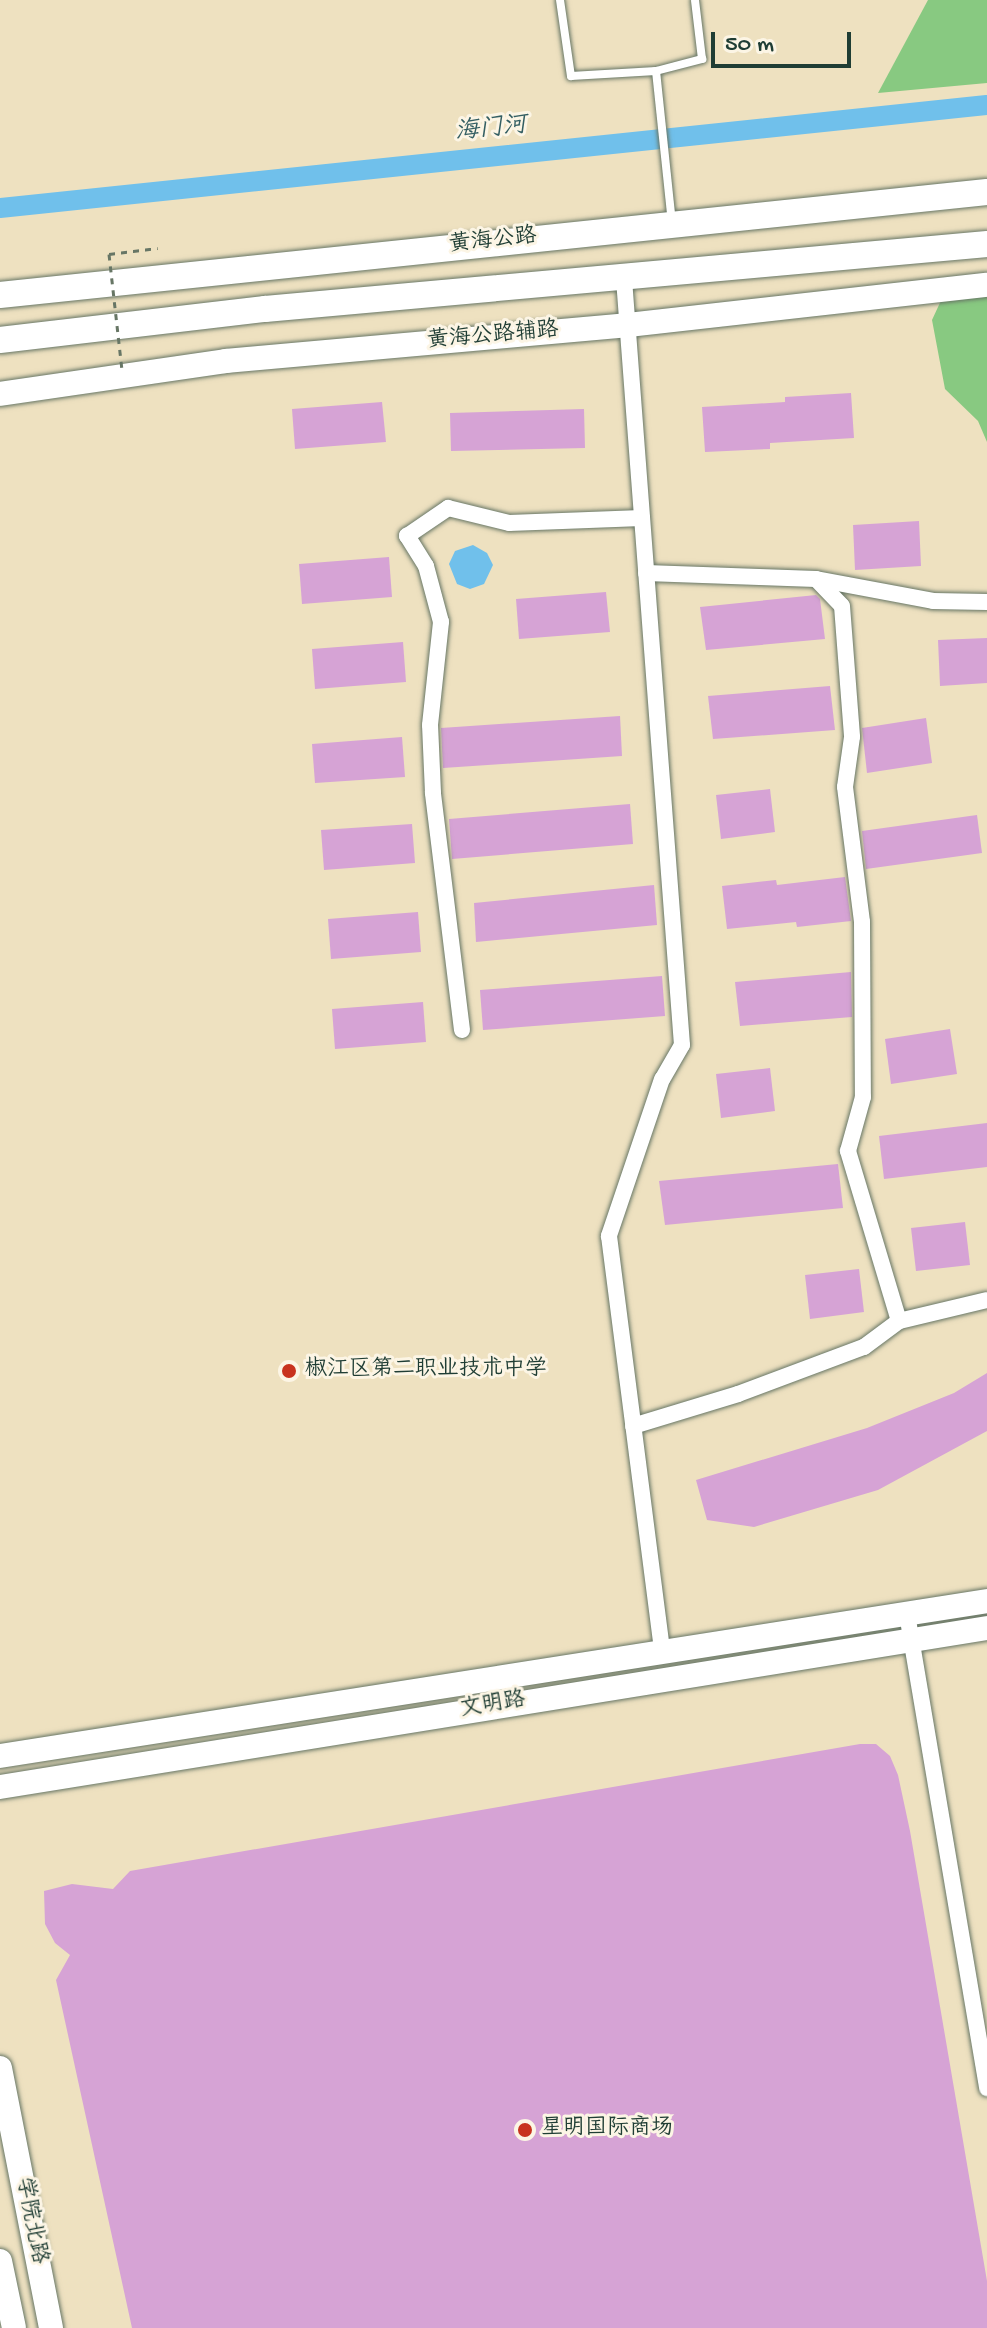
<!DOCTYPE html>
<meta charset="utf-8">
<style>
body{margin:0}
#map{position:relative;width:987px;height:2328px;overflow:hidden;background:#eee1c0;font-family:"Gochi Hand","LXGW WenKai TC",sans-serif}
div>[style]{position:absolute}
.green>*{inset:0;background:#88c981}
.water>*{inset:0;background:#70c0eb}
.canal>*{height:20px;margin:-10px;padding:0 10px;transform-origin:10px;border-radius:10px;background:#70c0eb}
.building>*{inset:0;background:#d6a3d5}
.path>*{height:3px;margin-top:-1.5px;transform-origin:0;background:repeating-linear-gradient(90deg,#677665 0 6px,transparent 0 12px)}
.roads{filter:drop-shadow(0 0 2px #677665) drop-shadow(0 0 2px #677665)}
.service>*{height:8px;margin:-4px;padding:0 4px;transform-origin:4px;border-radius:4px;background:#fff}
.minor>*{height:16px;margin:-8px;padding:0 8px;transform-origin:8px;border-radius:8px;background:#fff}
.secondary>*{height:24px;margin:-12px;padding:0 12px;transform-origin:12px;border-radius:12px;background:#fff}
.primary>*{height:26px;margin:-13px;padding:0 13px;transform-origin:13px;border-radius:13px;background:#fff}
.path-bridge>*{height:3px;margin-top:-1.5px;transform-origin:0;background:repeating-linear-gradient(90deg,#677665 0 6px,transparent 0 12px)}
.dots>*{width:22px;height:22px;translate:-50% -50%;box-sizing:border-box;border:4px solid #fcf5e5;border-radius:50%}
span{translate:-50% -50%;white-space:nowrap;text-align:center;line-height:1.15;-webkit-text-stroke:6px #fcf5e5;paint-order:stroke}
.street-label{font-size:22px;color:#1f3d34}
.poi-label{font-size:22px;color:#1f3d34}
.left{translate:0 -50%;text-align:left}
.water-label{font-size:24px;color:#335e62;font-style:italic}
.scale{position:absolute;left:711px;top:32px;width:140px;height:36px;box-sizing:border-box;border:4px solid #1f3d34;border-top:0;padding-left:10px;font-size:24px;line-height:28px;white-space:nowrap;color:#1f3d34;-webkit-text-stroke:6px #fcf5e5;paint-order:stroke}
</style>
<div id="map">
<div class="green">
<div style="clip-path:polygon(928px 0,987px 0,987px 83px,878px 93px)"></div>
<div style="clip-path:polygon(987px 287px,987px 442px,978px 421px,945px 389px,932px 320px,944px 294px)"></div>
</div>
<div class="water">
<div style="clip-path:polygon(473px 545px,487px 553px,493px 565px,484px 584px,470px 589px,457px 584px,449px 564px,455px 551px)"></div>
</div>
<div class="canal">
<div style="left:0;top:208px;width:992px;rotate:-5.96deg"></div>
</div>
<div class="building">
<div style="clip-path:polygon(851px 393px,854px 438px,770px 443px,770px 449px,705px 452px,702px 407px,785px 402px,785px 397px)"></div>
<div style="clip-path:polygon(382px 402px,386px 442px,295px 449px,292px 409px)"></div>
<div style="clip-path:polygon(584px 409px,585px 448px,451px 451px,450px 413px)"></div>
<div style="clip-path:polygon(919px 521px,921px 566px,855px 570px,853px 525px)"></div>
<div style="clip-path:polygon(389px 557px,392px 597px,302px 604px,299px 564px)"></div>
<div style="clip-path:polygon(606px 592px,610px 632px,519px 639px,516px 599px)"></div>
<div style="clip-path:polygon(816px 595px,820px 599px,825px 639px,706px 650px,700px 607px)"></div>
<div style="clip-path:polygon(987px 638px,987px 683px,940px 686px,938px 640px)"></div>
<div style="clip-path:polygon(403px 642px,406px 682px,315px 689px,312px 649px)"></div>
<div style="clip-path:polygon(830px 686px,835px 730px,713px 739px,708px 696px)"></div>
<div style="clip-path:polygon(620px 716px,622px 756px,443px 768px,441px 728px)"></div>
<div style="clip-path:polygon(926px 718px,932px 763px,867px 773px,862px 728px)"></div>
<div style="clip-path:polygon(402px 737px,405px 777px,315px 783px,312px 744px)"></div>
<div style="clip-path:polygon(770px 789px,775px 832px,721px 839px,716px 795px)"></div>
<div style="clip-path:polygon(630px 804px,633px 844px,452px 859px,449px 819px)"></div>
<div style="clip-path:polygon(977px 815px,982px 853px,866px 869px,862px 831px)"></div>
<div style="clip-path:polygon(412px 824px,415px 863px,324px 870px,321px 830px)"></div>
<div style="clip-path:polygon(845px 877px,851px 921px,797px 927px,796px 922px,727px 929px,722px 886px,776px 880px,777px 885px)"></div>
<div style="clip-path:polygon(654px 885px,657px 925px,476px 942px,474px 903px)"></div>
<div style="clip-path:polygon(418px 912px,421px 952px,331px 959px,328px 919px)"></div>
<div style="clip-path:polygon(851px 972px,852px 1017px,740px 1026px,735px 982px)"></div>
<div style="clip-path:polygon(662px 976px,665px 1016px,483px 1030px,480px 990px)"></div>
<div style="clip-path:polygon(423px 1002px,426px 1042px,335px 1049px,332px 1009px)"></div>
<div style="clip-path:polygon(950px 1029px,957px 1074px,891px 1084px,885px 1039px)"></div>
<div style="clip-path:polygon(770px 1068px,775px 1111px,721px 1118px,716px 1074px)"></div>
<div style="clip-path:polygon(987px 1123px,987px 1167px,884px 1179px,879px 1136px)"></div>
<div style="clip-path:polygon(838px 1164px,843px 1208px,665px 1225px,659px 1181px)"></div>
<div style="clip-path:polygon(965px 1222px,970px 1265px,916px 1271px,911px 1228px)"></div>
<div style="clip-path:polygon(859px 1269px,864px 1312px,810px 1319px,805px 1275px)"></div>
<div style="clip-path:polygon(987px 1373px,987px 1431px,878px 1490px,754px 1527px,707px 1520px,696px 1480px,867px 1428px,954px 1393px)"></div>
<div style="clip-path:polygon(860px 1744px,876px 1744px,890px 1756px,898px 1775px,910px 1831px,987px 2281px,987px 2328px,132px 2328px,56px 1980px,70px 1955px,55px 1943px,45px 1924px,44px 1891px,72px 1884px,113px 1889px,130px 1871px)"></div>
</div>
<div class="path">
<div style="left:109px;top:254px;width:49px;rotate:-7deg"></div>
</div>
<div class="roads">
<div class="service">
<div style="left:560px;top:0;width:77px;rotate:81.8deg"></div>
<div style="left:571px;top:76px;width:85px;rotate:-3.4deg"></div>
<div style="left:656px;top:71px;width:48px;rotate:-14.6deg"></div>
<div style="left:702px;top:59px;width:59px;rotate:-96.8deg"></div>
<div style="left:656px;top:71px;width:152px;rotate:84deg"></div>
</div>
<div class="minor">
<div style="left:624px;top:279px;width:768px;rotate:85.67deg"></div>
<div style="left:682px;top:1045px;width:39px;rotate:120deg"></div>
<div style="left:662px;top:1079px;width:166px;rotate:108.7deg"></div>
<div style="left:609px;top:1236px;width:419px;rotate:82.7deg"></div>
<div style="left:646px;top:573px;width:170px;rotate:2deg"></div>
<div style="left:816px;top:579px;width:37px;rotate:46deg"></div>
<div style="left:842px;top:606px;width:131px;rotate:85.6deg"></div>
<div style="left:852px;top:737px;width:50px;rotate:98deg"></div>
<div style="left:845px;top:787px;width:136px;rotate:82.8deg"></div>
<div style="left:862px;top:922px;width:175px;rotate:89.7deg"></div>
<div style="left:863px;top:1097px;width:56px;rotate:105.5deg"></div>
<div style="left:848px;top:1151px;width:177px;rotate:73.3deg"></div>
<div style="left:816px;top:579px;width:119px;rotate:10.6deg"></div>
<div style="left:933px;top:601px;width:54px;rotate:1.1deg"></div>
<div style="left:462px;top:1030px;width:239px;rotate:-97deg"></div>
<div style="left:433px;top:793px;width:68px;rotate:-92.5deg"></div>
<div style="left:430px;top:725px;width:104px;rotate:-83.9deg"></div>
<div style="left:441px;top:622px;width:58px;rotate:-105deg"></div>
<div style="left:426px;top:566px;width:36px;rotate:-122deg"></div>
<div style="left:407px;top:536px;width:50px;rotate:-34.3deg"></div>
<div style="left:448px;top:508px;width:63px;rotate:13.8deg"></div>
<div style="left:509px;top:523px;width:133px;rotate:-2.2deg"></div>
<div style="left:633px;top:1426px;width:110px;rotate:-16.9deg"></div>
<div style="left:738px;top:1394px;width:134px;rotate:-20.5deg"></div>
<div style="left:864px;top:1347px;width:44px;rotate:-36.6deg"></div>
<div style="left:899px;top:1321px;width:90px;rotate:-13.4deg"></div>
<div style="left:907px;top:1614px;width:481px;rotate:80.4deg"></div>
</div>
<div class="secondary">
<div style="left:0;top:394px;width:228px;rotate:-8.3deg"></div>
<div style="left:226px;top:361px;width:404px;rotate:-5.1deg"></div>
<div style="left:628px;top:325px;width:361px;rotate:-6.4deg"></div>
<div style="left:0;top:1756px;width:999px;rotate:-8.92deg"></div>
<div style="left:0;top:1787px;width:1000px;rotate:-9.15deg"></div>
<div style="left:0;top:2068px;width:265px;rotate:78.9deg"></div>
<div style="left:0;top:2261px;width:68px;rotate:78.2deg"></div>
</div>
<div class="primary">
<div style="left:0;top:295px;width:992px;rotate:-5.96deg"></div>
<div style="left:0;top:340px;width:267px;rotate:-6.7deg"></div>
<div style="left:265px;top:309px;width:725px;rotate:-5.14deg"></div>
</div>
</div>
<div class="path-bridge">
<div style="left:109px;top:254px;width:116px;rotate:83.6deg"></div>
</div>
<div class="dots">
<div style="left:289px;top:1371px;background:#c8321e"></div>
<div style="left:525px;top:2130px;background:#c8321e"></div>
</div>
<div class="street-label">
<span style="left:493px;top:242px;rotate:-6deg">黄海公路</span>
<span style="left:493px;top:337px;rotate:-5deg">黄海公路辅路</span>
<span style="left:493px;top:1706px;rotate:-9deg">文明路</span>
<span style="left:30px;top:2221px;rotate:79deg">学院北路</span>
</div>
<div class="poi-label">
<span class="left" style="left:305px;top:1371px">椒江区第二职业技术中学</span>
<span class="left" style="left:541px;top:2130px">星明国际商场</span>
</div>
<div class="water-label">
<span style="left:491px;top:130px;rotate:-6deg">海门河</span>
</div>
<div class="scale">50 m</div>
</div>
